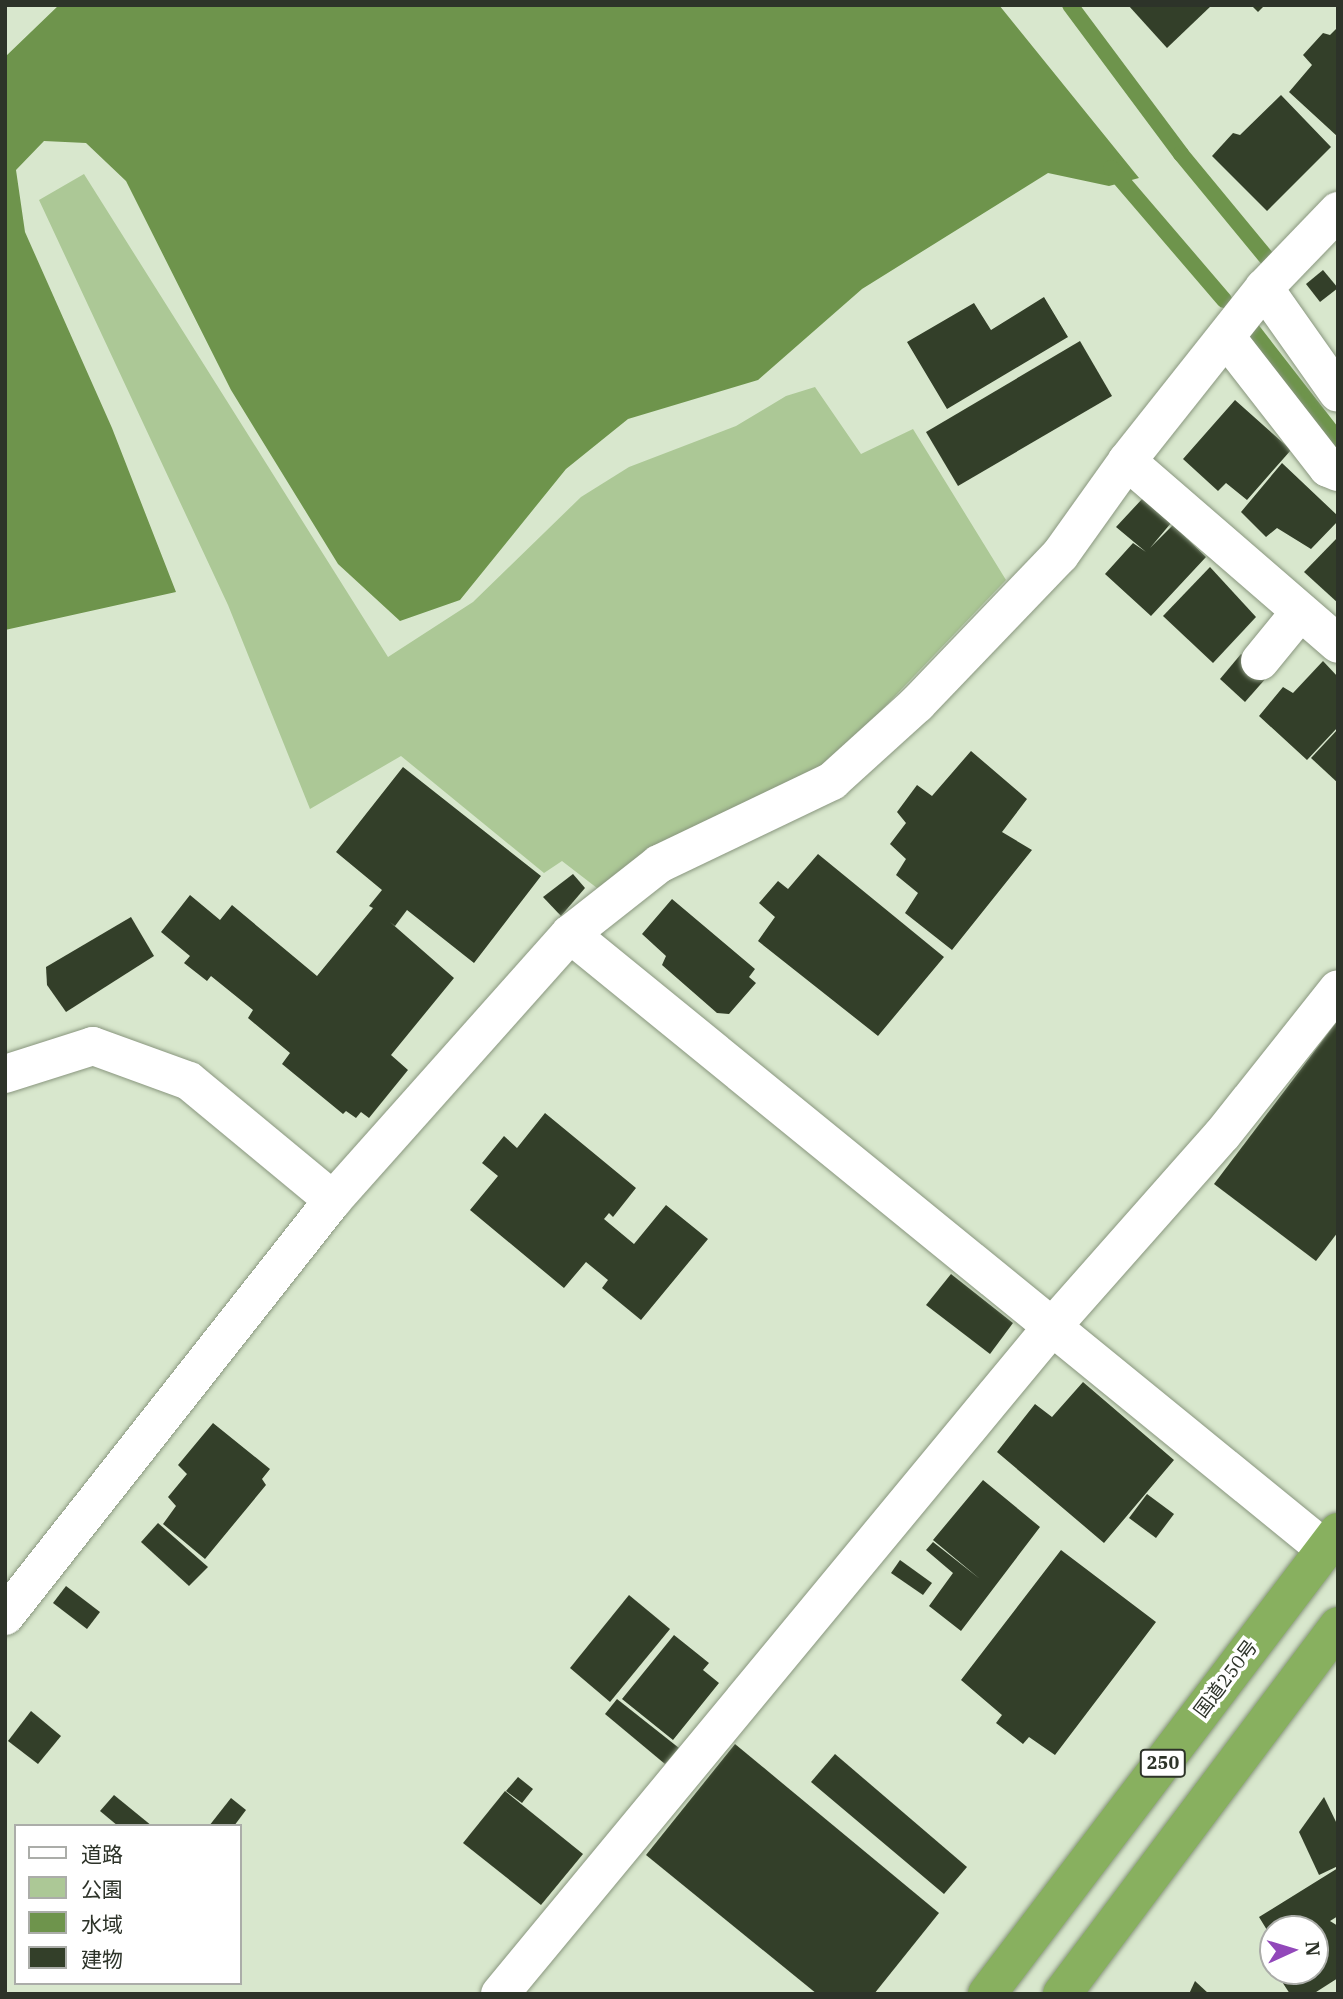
<!DOCTYPE html>
<meta charset="utf-8">
<style>
body{margin:0}
#map{position:relative;width:1343px;height:1999px;overflow:hidden;background:#d8e7cd;font-family:"IBM Plex Serif","Noto Sans JP",serif}
div>[style]{position:absolute}
.green>*{inset:0;background:#acc896}
.water>*{inset:0;background:#6e944c}
.stream>*{height:16px;margin:-8px;padding:0 8px;transform-origin:8px;border-radius:8px;background:#6e944c}
.building>*{inset:0;background:#333f29}
.roads{filter:drop-shadow(0 0 2px #89967e) drop-shadow(0 0 2px #89967e)}
.minor>*{height:38px;margin:-19px;padding:0 19px;transform-origin:19px;border-radius:19px;background:#fff}
.trunk>*{height:38px;margin:-19px;padding:0 19px;transform-origin:19px;border-radius:19px;background:#88b05f}
span{translate:-50% -50%;white-space:nowrap;text-align:center;line-height:1.15;-webkit-text-stroke:7px #fff;paint-order:stroke}
.shield-label span{padding:2px 5px;background:#fff;border:2px solid;border-radius:5px;-webkit-text-stroke-width:0}
.shield-label{font-size:18px;color:#2d3329;font-weight:700}
.street-label{font-size:19px;color:#2d3329}
.frame{position:absolute;inset:0;border:7px solid #2d3329;pointer-events:none}
.legend{position:absolute;left:14px;top:1824px;width:228px;height:161px;box-sizing:border-box;background:#fff;border:2px solid #abada9;margin:0;padding:9px 12px;list-style:none;font-size:21px;color:#2d3329}
.legend li{display:flex;align-items:center;gap:14px;height:35px}
.legend b{width:35px;border:2px solid #abada9}
.north{position:absolute;left:1259px;top:1915px;width:70px;height:70px;box-sizing:border-box;background:#fff;border:2px solid #abada9;border-radius:50%;rotate:86deg;font-size:19px;font-weight:700;line-height:28px;text-align:center;color:#2d3329}
.north::after{content:'';display:block;margin:auto;width:24px;height:32px;background:#9248ba;clip-path:polygon(50% 0,100% 100%,50% 72%,0 100%)}
</style>
<div id="map">
<div class="green">
<div style="clip-path:polygon(84px 174px,388px 657px,473px 602px,581px 497px,629px 467px,736px 426px,786px 396px,815px 387px,861px 454px,913px 429px,1006px 580px,829px 765px,597px 888px,562px 861px,544px 873px,401px 756px,310px 809px,228px 605px,39px 200px)"></div>
</div>
<div class="water">
<div style="clip-path:polygon(59px 5px,999px 5px,1139px 178px,1109px 186px,1048px 173px,862px 289px,758px 380px,628px 419px,566px 469px,460px 600px,400px 621px,338px 564px,231px 390px,126px 181px,86px 143px,44px 141px,16px 170px,25px 232px,112px 428px,176px 592px,5px 630px,5px 57px)"></div>
</div>
<div class="stream">
<div style="left:1070px;top:5px;width:186px;rotate:53.3deg"></div>
<div style="left:1181px;top:154px;width:134px;rotate:50.5deg"></div>
<div style="left:1111px;top:168px;width:174px;rotate:49.4deg"></div>
<div style="left:1250px;top:327px;width:143px;rotate:52.1deg"></div>
</div>
<div class="building">
<div style="clip-path:polygon(1128px 5px,1212px 5px,1167px 48px)"></div>
<div style="clip-path:polygon(1251px 5px,1265px 5px,1258px 12px)"></div>
<div style="clip-path:polygon(1338px 27px,1338px 137px,1289px 92px,1312px 65px,1303px 55px,1323px 33px,1330px 35px)"></div>
<div style="clip-path:polygon(1281px 95px,1331px 147px,1267px 211px,1212px 156px,1233px 133px,1240px 135px)"></div>
<div style="clip-path:polygon(1323px 270px,1338px 288px,1320px 302px,1306px 284px)"></div>
<div style="clip-path:polygon(1044px 297px,1068px 337px,947px 409px,907px 342px,974px 303px,991px 330px)"></div>
<div style="clip-path:polygon(1080px 341px,1112px 396px,958px 486px,926px 432px)"></div>
<div style="clip-path:polygon(1235px 400px,1291px 450px,1247px 500px,1226px 483px,1218px 491px,1183px 459px)"></div>
<div style="clip-path:polygon(1282px 463px,1338px 516px,1338px 521px,1311px 549px,1277px 528px,1266px 537px,1241px 512px)"></div>
<div style="clip-path:polygon(1143px 498px,1171px 523px,1150px 548px,1173px 525px,1206px 557px,1151px 616px,1105px 574px,1133px 543px,1146px 552px,1116px 527px)"></div>
<div style="clip-path:polygon(1338px 537px,1338px 603px,1304px 572px)"></div>
<div style="clip-path:polygon(1210px 567px,1256px 617px,1213px 663px,1163px 616px)"></div>
<div style="clip-path:polygon(1241px 654px,1267px 677px,1245px 702px,1220px 679px)"></div>
<div style="clip-path:polygon(1323px 661px,1338px 677px,1338px 727px,1307px 760px,1259px 716px,1283px 687px,1293px 693px)"></div>
<div style="clip-path:polygon(1338px 729px,1338px 783px,1311px 758px)"></div>
<div style="clip-path:polygon(971px 751px,1027px 799px,1002px 832px,1032px 850px,952px 950px,905px 913px,918px 893px,896px 875px,906px 859px,890px 844px,906px 823px,897px 812px,917px 785px,932px 796px)"></div>
<div style="clip-path:polygon(403px 767px,541px 876px,474px 963px,407px 910px,395px 926px,390px 922px,454px 978px,391px 1055px,408px 1070px,369px 1118px,361px 1112px,356px 1118px,346px 1111px,343px 1114px,282px 1064px,290px 1053px,248px 1018px,253px 1010px,211px 976px,207px 981px,184px 963px,190px 956px,161px 932px,190px 895px,220px 920px,232px 905px,317px 976px,373px 908px,369px 906px,382px 890px,336px 852px)"></div>
<div style="clip-path:polygon(818px 854px,944px 957px,878px 1036px,758px 941px,775px 917px,759px 903px,778px 881px,788px 889px)"></div>
<div style="clip-path:polygon(573px 874px,585px 888px,561px 916px,543px 897px)"></div>
<div style="clip-path:polygon(672px 899px,755px 969px,749px 977px,756px 983px,729px 1014px,717px 1013px,662px 965px,666px 956px,642px 934px)"></div>
<div style="clip-path:polygon(131px 917px,154px 956px,66px 1012px,47px 985px,46px 967px)"></div>
<div style="clip-path:polygon(1338px 1020px,1338px 1232px,1316px 1261px,1214px 1184px)"></div>
<div style="clip-path:polygon(545px 1113px,636px 1188px,613px 1217px,609px 1213px,604px 1219px,634px 1244px,666px 1205px,708px 1239px,641px 1320px,602px 1288px,608px 1280px,586px 1262px,564px 1288px,470px 1210px,498px 1176px,482px 1163px,504px 1136px,517px 1148px)"></div>
<div style="clip-path:polygon(951px 1274px,1013px 1323px,990px 1354px,926px 1305px)"></div>
<div style="clip-path:polygon(1083px 1382px,1174px 1460px,1104px 1543px,997px 1452px,1035px 1404px,1052px 1417px)"></div>
<div style="clip-path:polygon(213px 1423px,270px 1469px,262px 1479px,266px 1485px,205px 1559px,163px 1524px,176px 1506px,168px 1497px,187px 1474px,178px 1465px)"></div>
<div style="clip-path:polygon(983px 1480px,1040px 1527px,961px 1631px,929px 1606px,953px 1573px,926px 1550px,933px 1542px,980px 1579px,933px 1540px)"></div>
<div style="clip-path:polygon(1147px 1494px,1174px 1514px,1156px 1538px,1129px 1518px)"></div>
<div style="clip-path:polygon(158px 1523px,208px 1567px,189px 1586px,141px 1542px)"></div>
<div style="clip-path:polygon(1061px 1550px,1156px 1622px,1055px 1755px,1029px 1737px,1023px 1744px,996px 1723px,1002px 1715px,961px 1680px)"></div>
<div style="clip-path:polygon(900px 1560px,932px 1583px,923px 1595px,891px 1573px)"></div>
<div style="clip-path:polygon(66px 1586px,100px 1612px,87px 1629px,53px 1603px)"></div>
<div style="clip-path:polygon(629px 1595px,670px 1629px,610px 1702px,570px 1668px)"></div>
<div style="clip-path:polygon(674px 1635px,709px 1663px,703px 1670px,719px 1683px,673px 1740px,622px 1699px)"></div>
<div style="clip-path:polygon(617px 1699px,679px 1748px,665px 1764px,605px 1714px)"></div>
<div style="clip-path:polygon(31px 1711px,61px 1736px,38px 1764px,8px 1741px)"></div>
<div style="clip-path:polygon(735px 1744px,939px 1913px,874px 1994px,817px 1994px,646px 1855px)"></div>
<div style="clip-path:polygon(835px 1754px,967px 1867px,944px 1894px,811px 1782px)"></div>
<div style="clip-path:polygon(518px 1777px,533px 1789px,522px 1803px,506px 1791px)"></div>
<div style="clip-path:polygon(505px 1791px,583px 1854px,541px 1905px,463px 1843px)"></div>
<div style="clip-path:polygon(114px 1795px,152px 1826px,118px 1826px,100px 1811px)"></div>
<div style="clip-path:polygon(1324px 1797px,1338px 1826px,1338px 1866px,1319px 1875px,1299px 1832px)"></div>
<div style="clip-path:polygon(231px 1798px,246px 1810px,234px 1826px,209px 1826px)"></div>
<div style="clip-path:polygon(1338px 1868px,1338px 1916px,1330px 1921px,1338px 1926px,1338px 1978px,1313px 1994px,1290px 1994px,1275px 1971px,1315px 1971px,1315px 1929px,1273px 1929px,1273px 1940px,1259px 1917px)"></div>
<div style="clip-path:polygon(1195px 1981px,1209px 1994px,1189px 1994px)"></div>
</div>
<div class="roads">
<div class="minor">
<div style="left:1264px;top:288px;width:128px;rotate:54.8deg"></div>
<div style="left:1226px;top:337px;width:166px;rotate:52.1deg"></div>
<div style="left:1328px;top:468px;width:11px;rotate:22deg"></div>
<div style="left:1127px;top:461px;width:279px;rotate:40.9deg"></div>
<div style="left:1260px;top:661px;width:63px;rotate:-50.8deg"></div>
<div style="left:570px;top:934px;width:974px;rotate:39.17deg"></div>
<div style="left:5px;top:1074px;width:92px;rotate:-17.7deg"></div>
<div style="left:93px;top:1046px;width:102px;rotate:20deg"></div>
<div style="left:189px;top:1081px;width:187px;rotate:39.6deg"></div>
<div style="left:5px;top:1616px;width:530px;rotate:-51.75deg"></div>
<div style="left:333px;top:1200px;width:356px;rotate:-48.3deg"></div>
<div style="left:570px;top:934px;width:113px;rotate:-38.2deg"></div>
<div style="left:659px;top:864px;width:192px;rotate:-25.6deg"></div>
<div style="left:832px;top:781px;width:115px;rotate:-42.2deg"></div>
<div style="left:917px;top:704px;width:207px;rotate:-46.2deg"></div>
<div style="left:1060px;top:555px;width:115px;rotate:-54.5deg"></div>
<div style="left:1127px;top:461px;width:221px;rotate:-51.6deg"></div>
<div style="left:1264px;top:288px;width:107px;rotate:-46.1deg"></div>
<div style="left:500px;top:1994px;width:864px;rotate:-50.4deg"></div>
<div style="left:1051px;top:1328px;width:258px;rotate:-48.5deg"></div>
<div style="left:1222px;top:1135px;width:186px;rotate:-51.5deg"></div>
</div>
<div class="trunk">
<div style="left:987px;top:1994px;width:580px;rotate:-52.77deg"></div>
<div style="left:1062px;top:1994px;width:460px;rotate:-53.1deg"></div>
</div>
</div>
<div class="shield-label">
<span style="left:1163px;top:1763px">250</span>
</div>
<div class="street-label">
<span style="left:1226px;top:1679px;rotate:-53deg">国道250号</span>
</div>
<div class="frame"></div>
<ul class="legend">
<li><b style="height:9px;background:#fff"></b>道路</li>
<li><b style="height:19px;background:#acc896"></b>公園</li>
<li><b style="height:19px;background:#6e944c"></b>水域</li>
<li><b style="height:19px;background:#333f29"></b>建物</li>
</ul>
<div class="north">N</div>
</div>
